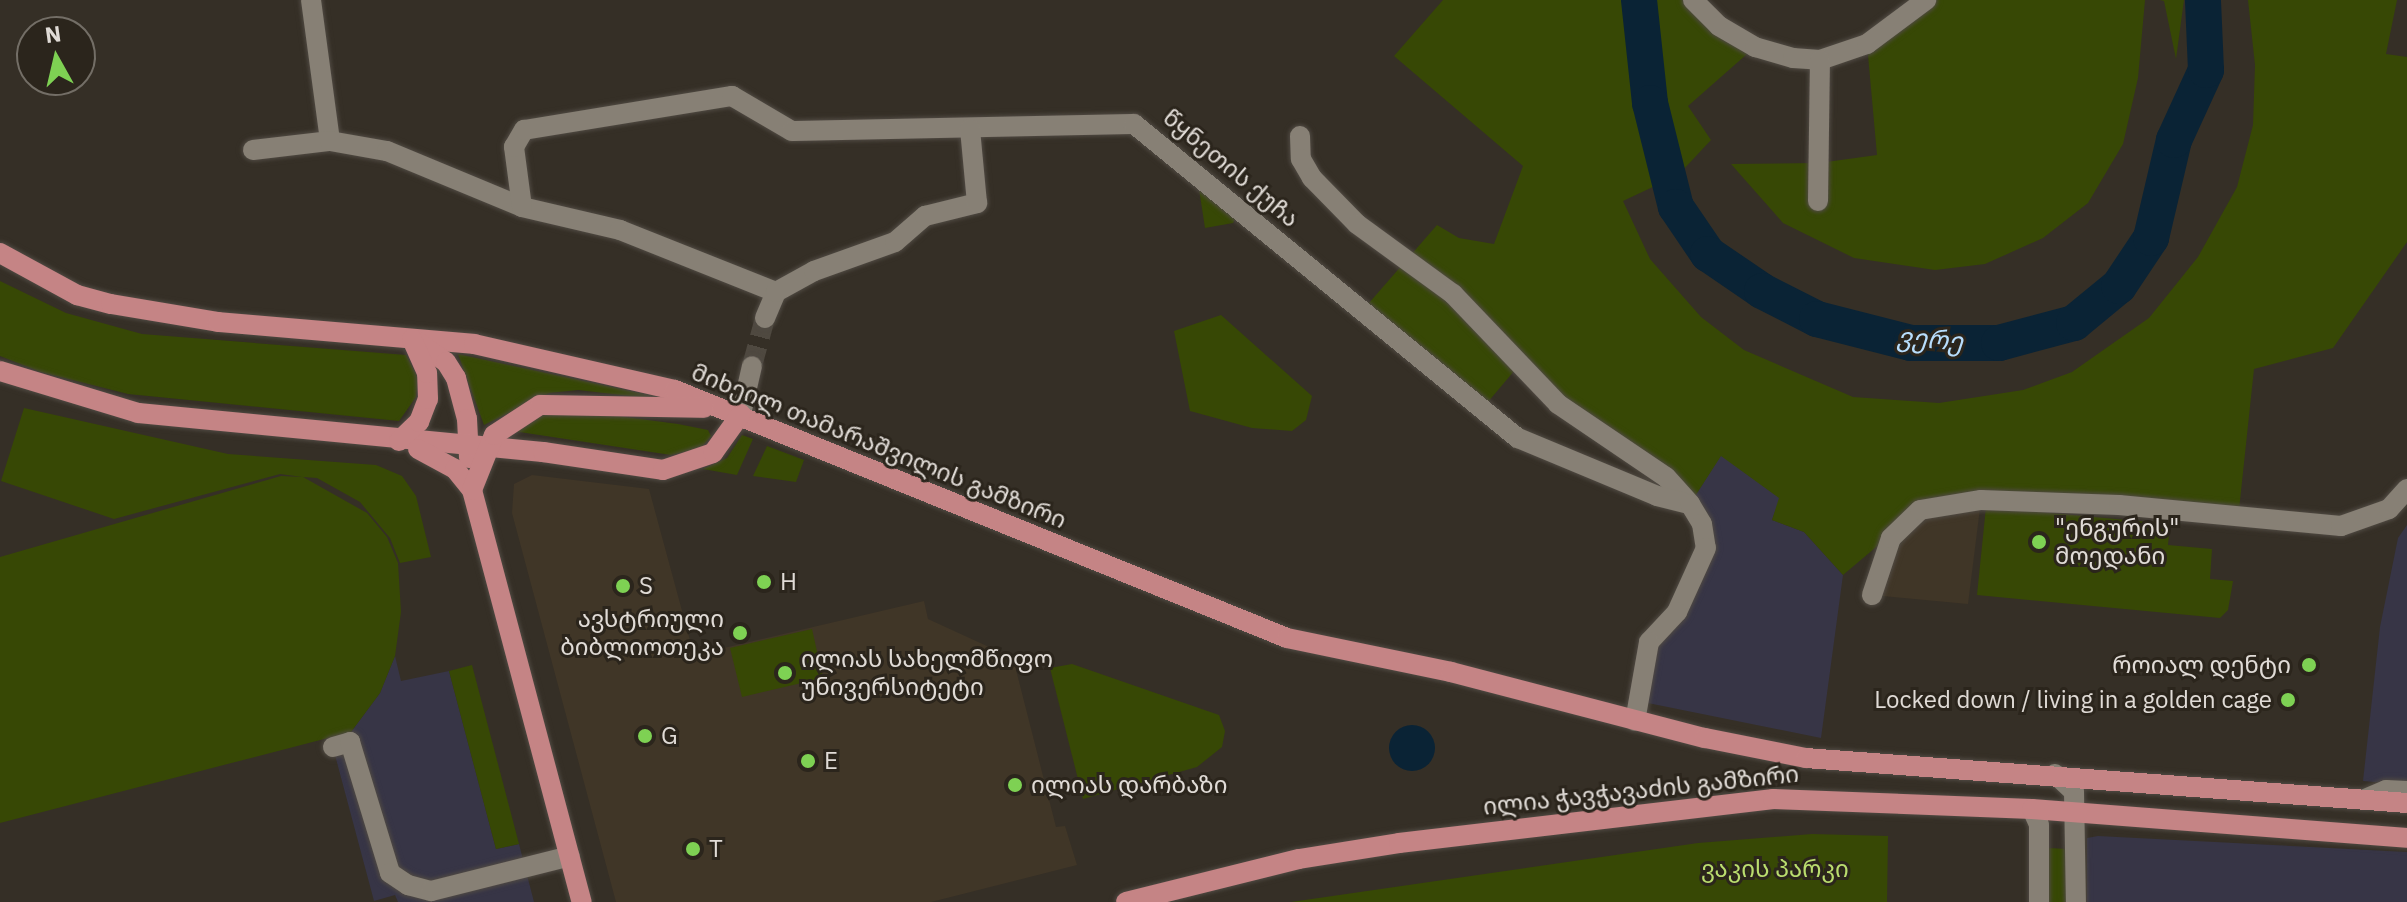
<!DOCTYPE html>
<meta charset="utf-8">
<style>
body{margin:0}
#map{position:relative;width:2407px;height:902px;overflow:hidden;background:#352f26;font-family:"IBM Plex Sans","Noto Sans Georgian",sans-serif}
div>[style]{position:absolute}
.commercial>*{inset:0;background:#373546}
.built>*{inset:0;background:#403627}
.green>*{inset:0;background:#374805}
.water>*{inset:0;background:#0a2335}
.round{border-radius:50%}
.river>*{height:36px;margin:-18px;padding:0 18px;transform-origin:18px;border-radius:18px;background:#0a2335}
.minor-tunnel>*{height:20px;margin-top:-10px;transform-origin:0;background:repeating-linear-gradient(90deg,#4f4940 0 20px,transparent 0 30px)}
.roads{filter:drop-shadow(0 0 2px #504a43) drop-shadow(0 0 2px #504a43)}
.minor>*{height:20px;margin:-10px;padding:0 10px;transform-origin:10px;border-radius:10px;background:#878075}
.major>*{height:20px;margin:-10px;padding:0 10px;transform-origin:10px;border-radius:10px;background:#c58485}
.dots>*{width:22px;height:22px;translate:-50% -50%;box-sizing:border-box;border:4px solid #2b251c;border-radius:50%}
span{translate:-50% -50%;white-space:nowrap;text-align:center;line-height:1.15;-webkit-text-stroke:6px #2b251c;paint-order:stroke}
.street-label{font-size:24px;color:#e0dbd6}
.poi-label{font-size:24px;color:#e0dbd6}
.left{translate:0 -50%;text-align:left}
.right{translate:-100% -50%;text-align:right}
.park-label{font-size:24px;color:#badd6e}
.water-label{font-size:26px;color:#b7ddfc;font-style:italic}
.north{position:absolute;left:16px;top:16px;width:80px;height:80px;box-sizing:border-box;background:#2b251c;border:2px solid #736e66;border-radius:50%;rotate:352deg;font-size:22px;font-weight:700;line-height:32px;text-align:center;color:#e0dbd6}
.north::after{content:'';display:block;margin:auto;width:28px;height:36px;background:#7ed153;clip-path:polygon(50% 0,100% 100%,50% 72%,0 100%)}
</style>
<div id="map">
<div class="commercial">
<div style="clip-path:polygon(1721px 455px,1780px 498px,1772px 520px,1804px 532px,1843px 575px,1821px 738px,1638px 701px,1649px 642px,1706px 548px,1690px 504px)"></div>
<div style="clip-path:polygon(2407px 525px,2407px 785px,2363px 781px,2380px 627px,2398px 538px)"></div>
<div style="clip-path:polygon(395px 656px,401px 681px,449px 671px,496px 849px,519px 844px,534px 902px,398px 902px,395px 895px,374px 901px,331px 740px,351px 732px,380px 693px)"></div>
<div style="clip-path:polygon(2098px 836px,2407px 852px,2407px 902px,2087px 902px,2087px 838px)"></div>
</div>
<div class="built">
<div style="clip-path:polygon(532px 475px,649px 489px,694px 655px,924px 601px,928px 619px,1013px 658px,1056px 827px,1065px 826px,1077px 865px,931px 902px,616px 902px,512px 513px,514px 484px)"></div>
<div style="clip-path:polygon(1981px 500px,1968px 604px,1872px 595px,1891px 538px,1920px 510px)"></div>
</div>
<div class="green">
<div style="clip-path:polygon(1443px 0,1629px 0,1636px 119px,1657px 185px,1623px 201px,1650px 259px,1701px 317px,1744px 350px,1853px 397px,1939px 403px,2023px 390px,2072px 372px,2149px 318px,2198px 257px,2237px 187px,2253px 125px,2255px 65px,2248px 0,2397px 0,2386px 54px,2407px 57px,2407px 242px,2333px 348px,2254px 369px,2239px 510px,1920px 510px,1843px 575px,1804px 532px,1772px 520px,1779px 498px,1721px 456px,1690px 504px,1520px 364px,1482px 409px,1362px 311px,1437px 225px,1459px 238px,1494px 244px,1523px 166px,1394px 56px)"></div>
<div style="clip-path:polygon(1649px 0,1693px 0,1755px 47px,1688px 106px,1711px 140px,1682px 171px,1658px 90px)"></div>
<div style="clip-path:polygon(1926px 0,2145px 0,2138px 78px,2123px 144px,2088px 203px,2043px 238px,1985px 264px,1935px 270px,1854px 258px,1783px 223px,1731px 164px,1819px 163px,1877px 155px,1867px 44px)"></div>
<div style="clip-path:polygon(2160px 0,2184px 0,2176px 59px,2164px 1px)"></div>
<div style="clip-path:polygon(1199px 189px,1237px 215px,1233px 223px,1205px 228px)"></div>
<div style="clip-path:polygon(0 281px,66px 313px,142px 334px,406px 355px,418px 378px,416px 397px,399px 421px,128px 394px,41px 372px,0 356px)"></div>
<div style="clip-path:polygon(1221px 315px,1312px 396px,1306px 420px,1292px 431px,1252px 428px,1190px 411px,1174px 331px)"></div>
<div style="clip-path:polygon(458px 354px,681px 402px,578px 390px,549px 393px,484px 425px)"></div>
<div style="clip-path:polygon(24px 408px,228px 454px,376px 465px,402px 476px,416px 496px,431px 557px,400px 563px,390px 538px,360px 502px,317px 478px,303px 477px,367px 513px,387px 537px,398px 563px,401px 612px,395px 656px,380px 693px,351px 732px,0 823px,0 557px,281px 476px,303px 477px,280px 474px,114px 519px,1px 481px)"></div>
<div style="clip-path:polygon(572px 410px,678px 424px,708px 430px,711px 436px,701px 448px,671px 455px,513px 431px,541px 415px)"></div>
<div style="clip-path:polygon(742px 435px,753px 439px,737px 475px,703px 469px,727px 458px)"></div>
<div style="clip-path:polygon(767px 446px,804px 460px,796px 482px,753px 476px)"></div>
<div style="clip-path:polygon(1986px 507px,2170px 524px,2168px 545px,2212px 549px,2210px 579px,2233px 581px,2228px 610px,2220px 618px,1977px 595px)"></div>
<div style="clip-path:polygon(812px 629px,823px 678px,742px 697px,730px 648px)"></div>
<div style="clip-path:polygon(1072px 664px,1219px 715px,1225px 731px,1222px 747px,1197px 767px,1083px 799px,1050px 668px)"></div>
<div style="clip-path:polygon(472px 665px,519px 844px,496px 849px,449px 671px)"></div>
<div style="clip-path:polygon(1812px 834px,1888px 836px,1887px 902px,1291px 902px,1698px 843px)"></div>
<div style="clip-path:polygon(2048px 848px,2068px 849px,2068px 902px,2049px 902px)"></div>
</div>
<div class="water">
<div class="round" style="left:1389px;top:725px;width:46px;height:46px"></div>
</div>
<div class="river">
<div style="left:1639px;top:0;width:104px;rotate:83.9deg"></div>
<div style="left:1650px;top:103px;width:107px;rotate:76deg"></div>
<div style="left:1676px;top:207px;width:57px;rotate:55.8deg"></div>
<div style="left:1708px;top:254px;width:65px;rotate:34.4deg"></div>
<div style="left:1762px;top:291px;width:62px;rotate:27deg"></div>
<div style="left:1817px;top:319px;width:97px;rotate:14.3deg"></div>
<div style="left:1911px;top:343px;width:88px"></div>
<div style="left:1999px;top:343px;width:78px;rotate:-14.9deg"></div>
<div style="left:2074px;top:323px;width:58px;rotate:-39.4deg"></div>
<div style="left:2119px;top:286px;width:58px;rotate:-56.3deg"></div>
<div style="left:2151px;top:238px;width:101px;rotate:-76.8deg"></div>
<div style="left:2174px;top:140px;width:77px;rotate:-65.4deg"></div>
<div style="left:2206px;top:70px;width:70px;rotate:-92.5deg"></div>
</div>
<div class="minor-tunnel">
<div style="left:752px;top:366px;width:50px;rotate:-74.8deg"></div>
</div>
<div class="roads">
<div class="minor">
<div style="left:311px;top:0;width:142px;rotate:82.3deg"></div>
<div style="left:1693px;top:0;width:37px;rotate:45deg"></div>
<div style="left:1719px;top:26px;width:42px;rotate:30.3deg"></div>
<div style="left:1755px;top:47px;width:40px;rotate:16deg"></div>
<div style="left:1793px;top:58px;width:27px;rotate:4deg"></div>
<div style="left:1820px;top:60px;width:50px;rotate:-18.8deg"></div>
<div style="left:1867px;top:44px;width:74px;rotate:-36.7deg"></div>
<div style="left:1300px;top:136px;width:23px;rotate:88deg"></div>
<div style="left:1301px;top:159px;width:22px;rotate:60deg"></div>
<div style="left:1312px;top:178px;width:64px;rotate:45.6deg"></div>
<div style="left:1357px;top:224px;width:119px;rotate:36.1deg"></div>
<div style="left:1453px;top:294px;width:152px;rotate:46.3deg"></div>
<div style="left:1558px;top:404px;width:130px;rotate:34.1deg"></div>
<div style="left:1666px;top:477px;width:36px;rotate:48deg"></div>
<div style="left:253px;top:150px;width:78px;rotate:-6.7deg"></div>
<div style="left:330px;top:141px;width:58px;rotate:10deg"></div>
<div style="left:387px;top:151px;width:146px;rotate:22.5deg"></div>
<div style="left:522px;top:207px;width:101px;rotate:13.2deg"></div>
<div style="left:620px;top:230px;width:168px;rotate:21.7deg"></div>
<div style="left:1818px;top:201px;width:141px;rotate:-89.2deg"></div>
<div style="left:522px;top:207px;width:61px;rotate:-97.6deg"></div>
<div style="left:514px;top:147px;width:20px;rotate:-60deg"></div>
<div style="left:524px;top:130px;width:211px;rotate:-9.3deg"></div>
<div style="left:732px;top:96px;width:69px;rotate:30.3deg"></div>
<div style="left:792px;top:131px;width:342px;rotate:-1.2deg"></div>
<div style="left:1134px;top:124px;width:496px;rotate:39.3deg"></div>
<div style="left:1518px;top:438px;width:151px;rotate:22.6deg"></div>
<div style="left:1657px;top:496px;width:34px;rotate:14deg"></div>
<div style="left:1690px;top:504px;width:23px;rotate:59deg"></div>
<div style="left:1702px;top:524px;width:24px;rotate:81deg"></div>
<div style="left:1706px;top:548px;width:70px;rotate:114.4deg"></div>
<div style="left:1677px;top:612px;width:41px;rotate:133deg"></div>
<div style="left:1649px;top:642px;width:80px;rotate:100deg"></div>
<div style="left:765px;top:318px;width:28px;rotate:-67deg"></div>
<div style="left:776px;top:292px;width:43px;rotate:-28.9deg"></div>
<div style="left:814px;top:271px;width:86px;rotate:-19.7deg"></div>
<div style="left:895px;top:242px;width:40px;rotate:-41deg"></div>
<div style="left:925px;top:216px;width:54px;rotate:-14deg"></div>
<div style="left:977px;top:203px;width:74px;rotate:-95.4deg"></div>
<div style="left:741px;top:414px;width:49px;rotate:-77.1deg"></div>
<div style="left:1872px;top:595px;width:60px;rotate:-71.6deg"></div>
<div style="left:1891px;top:538px;width:40px;rotate:-44deg"></div>
<div style="left:1920px;top:510px;width:62px;rotate:-9.3deg"></div>
<div style="left:1981px;top:500px;width:138px;rotate:2.1deg"></div>
<div style="left:2119px;top:505px;width:223px;rotate:5.4deg"></div>
<div style="left:2341px;top:526px;width:51px;rotate:-19.5deg"></div>
<div style="left:2389px;top:509px;width:27px;rotate:-48deg"></div>
<div style="left:333px;top:747px;width:18px;rotate:-16deg"></div>
<div style="left:350px;top:742px;width:137px;rotate:73deg"></div>
<div style="left:390px;top:873px;width:22px;rotate:34deg"></div>
<div style="left:408px;top:885px;width:24px;rotate:15deg"></div>
<div style="left:431px;top:891px;width:143px;rotate:-14.1deg"></div>
<div style="left:2055px;top:774px;width:26px;rotate:43deg"></div>
<div style="left:2074px;top:792px;width:110px;rotate:89deg"></div>
<div style="left:2365px;top:799px;width:23px;rotate:-23deg"></div>
<div style="left:2386px;top:790px;width:21px;rotate:3deg"></div>
<div style="left:2032px;top:809px;width:17px;rotate:66deg"></div>
<div style="left:2039px;top:825px;width:77px;rotate:90deg"></div>
</div>
<div class="major">
<div style="left:0;top:253px;width:88px;rotate:28.6deg"></div>
<div style="left:77px;top:295px;width:35px;rotate:15deg"></div>
<div style="left:111px;top:304px;width:109px;rotate:9.5deg"></div>
<div style="left:218px;top:322px;width:257px;rotate:4.9deg"></div>
<div style="left:474px;top:344px;width:206px;rotate:12.9deg"></div>
<div style="left:675px;top:390px;width:660px;rotate:22.06deg"></div>
<div style="left:1287px;top:638px;width:167px;rotate:11.7deg"></div>
<div style="left:1451px;top:672px;width:262px;rotate:14.6deg"></div>
<div style="left:1705px;top:738px;width:103px;rotate:11.2deg"></div>
<div style="left:1806px;top:758px;width:603px;rotate:4.28deg"></div>
<div style="left:414px;top:339px;width:39px;rotate:36deg"></div>
<div style="left:446px;top:362px;width:19px;rotate:58deg"></div>
<div style="left:456px;top:378px;width:42px;rotate:75deg"></div>
<div style="left:467px;top:419px;width:39px;rotate:87deg"></div>
<div style="left:0;top:371px;width:144px;rotate:16.9deg"></div>
<div style="left:138px;top:413px;width:407px;rotate:5.5deg"></div>
<div style="left:543px;top:452px;width:121px;rotate:8.5deg"></div>
<div style="left:663px;top:470px;width:53px;rotate:-18.8deg"></div>
<div style="left:713px;top:453px;width:48px;rotate:-54.3deg"></div>
<div style="left:399px;top:441px;width:28px;rotate:-44deg"></div>
<div style="left:419px;top:422px;width:25px;rotate:-69deg"></div>
<div style="left:428px;top:399px;width:26px;rotate:-92deg"></div>
<div style="left:427px;top:373px;width:37px;rotate:-114deg"></div>
<div style="left:418px;top:449px;width:42px;rotate:28.4deg"></div>
<div style="left:455px;top:469px;width:27px;rotate:51deg"></div>
<div style="left:472px;top:490px;width:426px;rotate:75.1deg"></div>
<div style="left:472px;top:490px;width:59px;rotate:-68.2deg"></div>
<div style="left:494px;top:435px;width:55px;rotate:-33.1deg"></div>
<div style="left:540px;top:405px;width:164px;rotate:1deg"></div>
<div style="left:1126px;top:902px;width:178px;rotate:-14deg"></div>
<div style="left:1299px;top:859px;width:101px;rotate:-9.1deg"></div>
<div style="left:1399px;top:843px;width:377px;rotate:-6.7deg"></div>
<div style="left:1773px;top:799px;width:259px;rotate:2.2deg"></div>
<div style="left:2032px;top:809px;width:376px;rotate:4.4deg"></div>
</div>
</div>
<div class="dots">
<div style="left:2039px;top:542px;background:#7ed153"></div>
<div style="left:764px;top:582px;background:#7ed153"></div>
<div style="left:623px;top:586px;background:#7ed153"></div>
<div style="left:740px;top:633px;background:#7ed153"></div>
<div style="left:2309px;top:665px;background:#7ed153"></div>
<div style="left:785px;top:673px;background:#7ed153"></div>
<div style="left:2288px;top:700px;background:#7ed153"></div>
<div style="left:645px;top:736px;background:#7ed153"></div>
<div style="left:808px;top:761px;background:#7ed153"></div>
<div style="left:1015px;top:785px;background:#7ed153"></div>
<div style="left:693px;top:849px;background:#7ed153"></div>
</div>
<div class="street-label">
<span style="left:1231px;top:168px;rotate:40deg">წყნეთის ქუჩა</span>
<span style="left:879px;top:446px;rotate:22deg">მიხეილ თამარაშვილის გამზირი</span>
<span style="left:1641px;top:790px;rotate:-6deg">ილია ჭავჭავაძის გამზირი</span>
</div>
<div class="poi-label">
<span class="left" style="left:2055px;top:542px">"ენგურის"<br>მოედანი</span>
<span class="left" style="left:780px;top:582px">H</span>
<span class="left" style="left:639px;top:586px">S</span>
<span class="right" style="left:724px;top:633px">ავსტრიული<br>ბიბლიოთეკა</span>
<span class="left" style="left:801px;top:673px">ილიას სახელმწიფო<br>უნივერსიტეტი</span>
<span class="right" style="left:2291px;top:665px">როიალ დენტი</span>
<span class="right" style="left:2272px;top:700px">Locked down / living in a golden cage</span>
<span class="left" style="left:661px;top:736px">G</span>
<span class="left" style="left:824px;top:761px">E</span>
<span class="left" style="left:1031px;top:785px">ილიას დარბაზი</span>
<span class="left" style="left:709px;top:849px">T</span>
</div>
<div class="park-label">
<span style="left:1775px;top:869px">ვაკის პარკი</span>
</div>
<div class="water-label">
<span style="left:1930px;top:339px;rotate:5deg">ვერე</span>
</div>
<div class="north">N</div>
</div>
